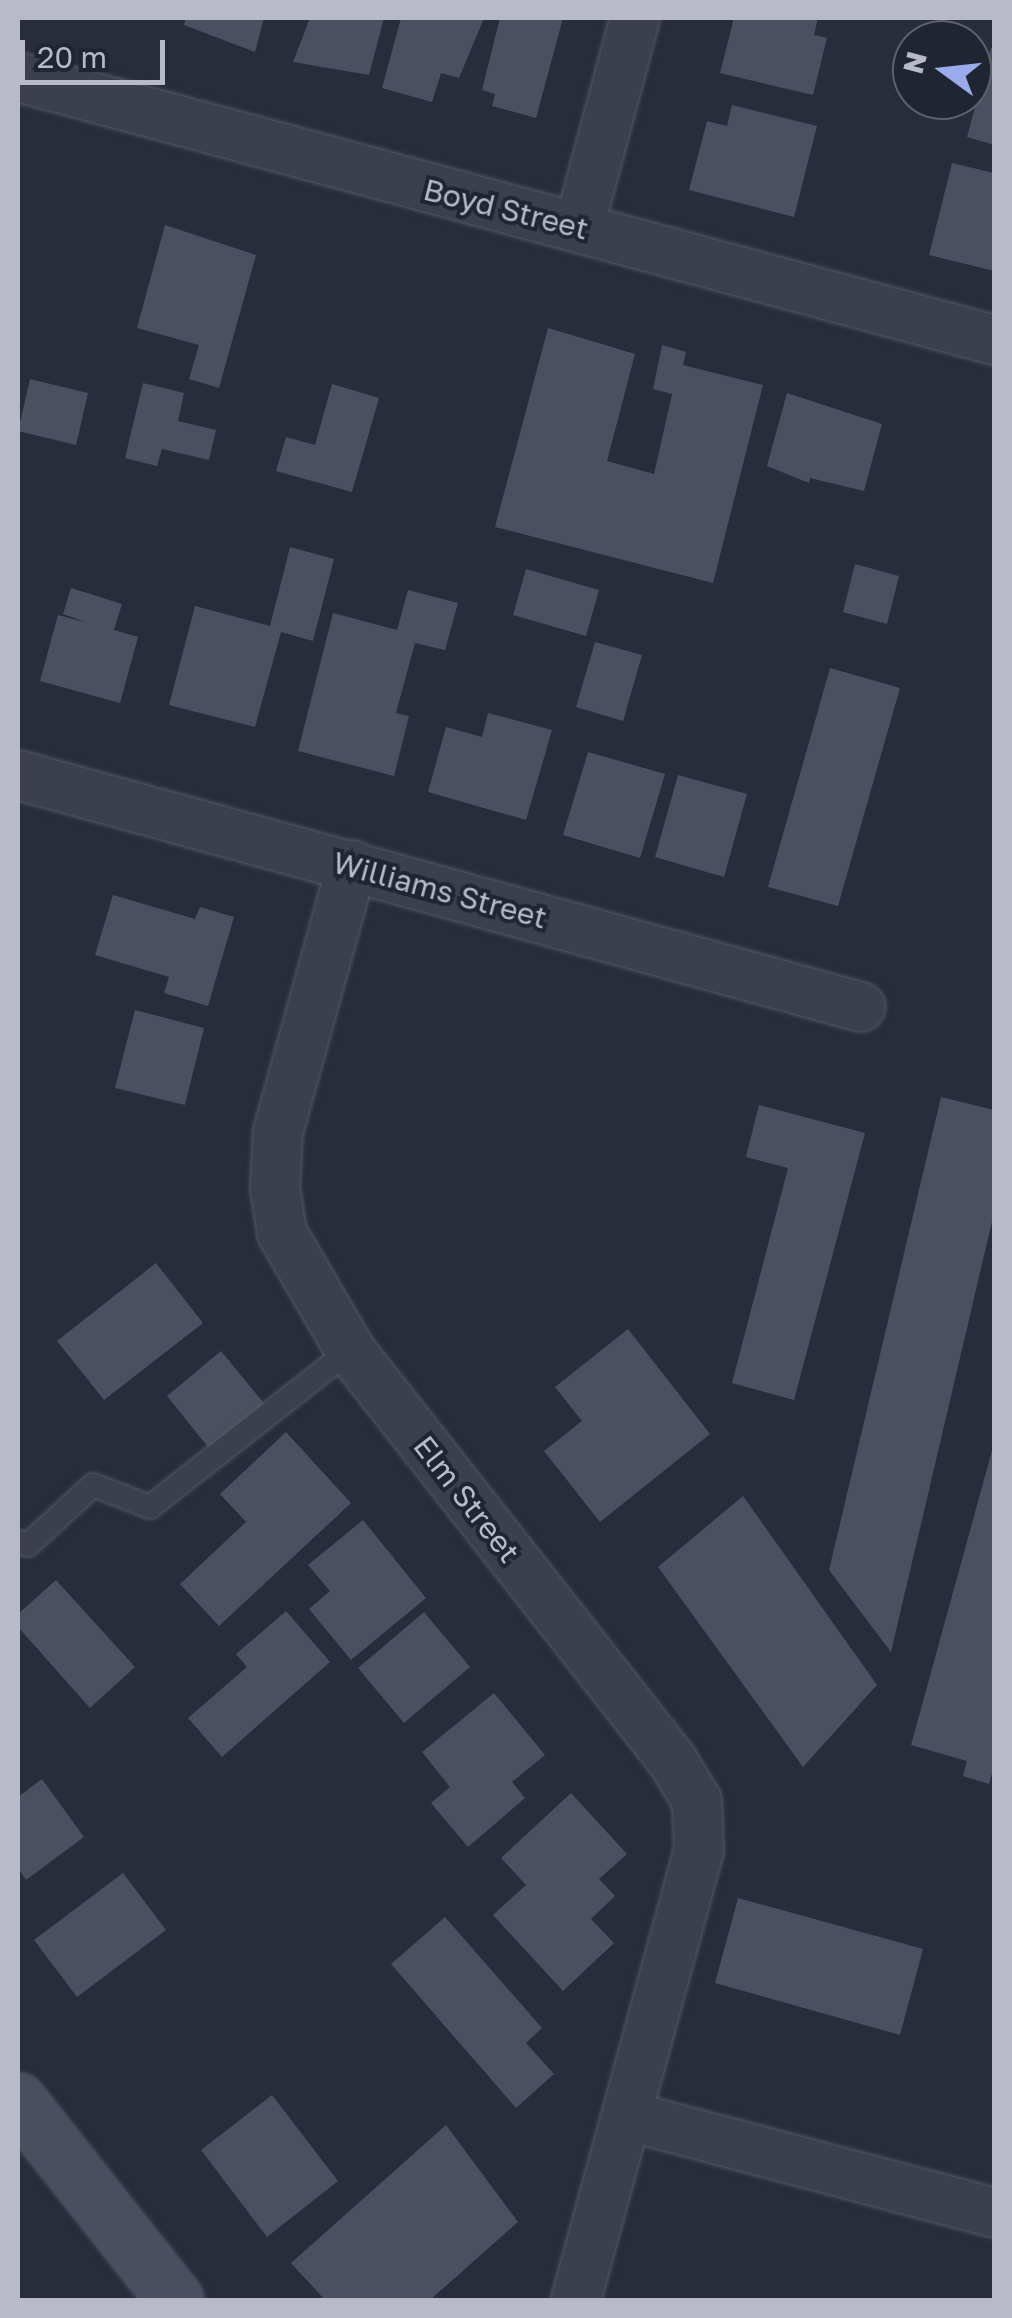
<!DOCTYPE html>
<style>
body{margin:0}
#map{position:relative;width:1012px;height:2318px;overflow:hidden;background:#282d3c;font-family:"Golos Text",sans-serif}
div>[style]{position:absolute}
.building>*{inset:0;background:#4a5060}
.roads{filter:drop-shadow(0 0 2px #545864) drop-shadow(0 0 2px #545864)}
.lane>*{height:22px;margin:-11px;padding:0 11px;transform-origin:11px;border-radius:11px;background:#3c404d}
.street>*{height:48px;margin:-24px;padding:0 24px;transform-origin:24px;border-radius:24px;background:#3c404d}
.secondary>*{height:55px;margin:-27.5px;padding:0 27.5px;transform-origin:27.5px;border-radius:27.5px;background:#4a4f5f}
span{translate:-50% -50%;white-space:nowrap;text-align:center;line-height:1.15;-webkit-text-stroke:8px #202532;paint-order:stroke}
.street-label{font-size:30px;color:#b8bbc7}
.frame{position:absolute;inset:0;border:20px solid #b8bbc7;pointer-events:none}
.north{position:absolute;left:892px;top:20px;width:100px;height:100px;box-sizing:border-box;background:#202532;border:2px solid #5d616e;border-radius:50%;rotate:285deg;font-size:28px;font-weight:700;line-height:40px;text-align:center;color:#b8bbc7}
.north::after{content:'';display:block;margin:auto;width:35px;height:45px;background:#99abeb;clip-path:polygon(50% 0,100% 100%,50% 72%,0 100%)}
.scale{position:absolute;left:20px;top:40px;width:145px;height:45px;box-sizing:border-box;border:5px solid #b8bbc7;border-top:0;padding-left:12px;font-size:30px;line-height:35px;white-space:nowrap;color:#b8bbc7;-webkit-text-stroke:8px #202532;paint-order:stroke}
</style>
<div id="map">
<div class="building">
<div style="clip-path:polygon(186px 18px,264px 18px,255px 52px,184px 25px)"></div>
<div style="clip-path:polygon(310px 18px,384px 18px,369px 75px,293px 62px)"></div>
<div style="clip-path:polygon(401px 18px,484px 18px,459px 78px,441px 73px,432px 102px,382px 88px)"></div>
<div style="clip-path:polygon(500px 18px,563px 18px,536px 118px,492px 106px,495px 94px,482px 90px)"></div>
<div style="clip-path:polygon(734px 18px,818px 18px,814px 35px,827px 38px,813px 95px,720px 73px)"></div>
<div style="clip-path:polygon(991px 48px,994px 48px,994px 145px,967px 137px)"></div>
<div style="clip-path:polygon(732px 105px,817px 126px,794px 217px,689px 190px,707px 121px,727px 126px)"></div>
<div style="clip-path:polygon(952px 163px,994px 173px,994px 271px,929px 255px)"></div>
<div style="clip-path:polygon(165px 225px,256px 255px,219px 388px,189px 379px,199px 345px,137px 328px)"></div>
<div style="clip-path:polygon(548px 328px,635px 354px,607px 461px,654px 474px,672px 394px,653px 389px,662px 345px,686px 352px,683px 365px,763px 385px,713px 583px,495px 527px)"></div>
<div style="clip-path:polygon(30px 379px,88px 393px,76px 445px,18px 431px)"></div>
<div style="clip-path:polygon(143px 383px,184px 393px,178px 421px,216px 430px,209px 460px,162px 449px,157px 466px,125px 458px)"></div>
<div style="clip-path:polygon(332px 384px,379px 398px,352px 492px,276px 471px,286px 437px,315px 445px)"></div>
<div style="clip-path:polygon(787px 393px,882px 424px,864px 491px,810px 478px,809px 483px,767px 466px)"></div>
<div style="clip-path:polygon(290px 547px,334px 559px,313px 641px,281px 632px,255px 727px,169px 705px,195px 606px,270px 626px)"></div>
<div style="clip-path:polygon(855px 564px,899px 576px,887px 624px,843px 612px)"></div>
<div style="clip-path:polygon(526px 569px,599px 590px,586px 636px,513px 615px)"></div>
<div style="clip-path:polygon(71px 588px,122px 604px,114px 630px,138px 637px,120px 703px,40px 681px,58px 615px,88px 623px,63px 614px)"></div>
<div style="clip-path:polygon(408px 590px,458px 603px,445px 650px,415px 643px,396px 713px,409px 716px,394px 776px,298px 751px,333px 613px,397px 630px)"></div>
<div style="clip-path:polygon(595px 642px,642px 655px,623px 721px,576px 707px)"></div>
<div style="clip-path:polygon(830px 668px,900px 688px,838px 906px,768px 887px)"></div>
<div style="clip-path:polygon(488px 713px,552px 730px,526px 820px,428px 792px,446px 727px,482px 737px)"></div>
<div style="clip-path:polygon(588px 752px,665px 774px,640px 858px,563px 835px)"></div>
<div style="clip-path:polygon(678px 775px,747px 794px,724px 877px,655px 857px)"></div>
<div style="clip-path:polygon(113px 895px,195px 919px,200px 907px,234px 917px,208px 1006px,164px 993px,169px 977px,95px 955px)"></div>
<div style="clip-path:polygon(135px 1010px,204px 1028px,185px 1105px,115px 1088px)"></div>
<div style="clip-path:polygon(941px 1097px,994px 1110px,994px 1213px,891px 1652px,829px 1570px)"></div>
<div style="clip-path:polygon(759px 1105px,865px 1133px,794px 1400px,732px 1383px,788px 1168px,746px 1157px)"></div>
<div style="clip-path:polygon(156px 1263px,203px 1323px,104px 1400px,57px 1341px)"></div>
<div style="clip-path:polygon(628px 1329px,710px 1434px,600px 1522px,544px 1451px,582px 1421px,555px 1387px)"></div>
<div style="clip-path:polygon(221px 1351px,267px 1407px,212px 1452px,167px 1396px)"></div>
<div style="clip-path:polygon(286px 1432px,351px 1503px,219px 1626px,180px 1584px,246px 1522px,220px 1494px)"></div>
<div style="clip-path:polygon(993px 1447px,994px 1766px,989px 1784px,963px 1776px,967px 1761px,911px 1745px)"></div>
<div style="clip-path:polygon(743px 1496px,877px 1685px,803px 1767px,658px 1567px)"></div>
<div style="clip-path:polygon(363px 1520px,426px 1598px,351px 1660px,309px 1609px,330px 1591px,308px 1565px)"></div>
<div style="clip-path:polygon(56px 1580px,135px 1667px,90px 1708px,18px 1627px,18px 1614px)"></div>
<div style="clip-path:polygon(286px 1611px,330px 1662px,222px 1757px,188px 1718px,247px 1667px,236px 1654px)"></div>
<div style="clip-path:polygon(424px 1612px,470px 1667px,404px 1723px,358px 1668px)"></div>
<div style="clip-path:polygon(494px 1693px,545px 1755px,512px 1782px,525px 1798px,468px 1847px,431px 1803px,450px 1787px,422px 1752px)"></div>
<div style="clip-path:polygon(42px 1779px,84px 1837px,26px 1880px,18px 1868px,18px 1797px)"></div>
<div style="clip-path:polygon(571px 1793px,627px 1854px,599px 1879px,615px 1896px,591px 1919px,614px 1943px,563px 1991px,493px 1915px,526px 1885px,501px 1858px)"></div>
<div style="clip-path:polygon(123px 1873px,166px 1930px,77px 1997px,34px 1940px)"></div>
<div style="clip-path:polygon(738px 1898px,923px 1949px,900px 2035px,715px 1983px)"></div>
<div style="clip-path:polygon(445px 1917px,542px 2028px,526px 2043px,554px 2074px,516px 2108px,391px 1964px)"></div>
<div style="clip-path:polygon(272px 2095px,338px 2181px,267px 2237px,201px 2150px)"></div>
<div style="clip-path:polygon(446px 2125px,518px 2222px,430px 2300px,325px 2300px,291px 2263px)"></div>
</div>
<div class="roads">
<div class="lane">
<div style="left:18px;top:1542px;width:10px;rotate:17deg"></div>
<div style="left:28px;top:1545px;width:88px;rotate:-42.7deg"></div>
<div style="left:93px;top:1485px;width:61px;rotate:21.1deg"></div>
<div style="left:150px;top:1507px;width:254px;rotate:-38.1deg"></div>
</div>
<div class="street">
<div style="left:18px;top:77px;width:1011px;rotate:15.08deg"></div>
<div style="left:579px;top:227px;width:216px;rotate:-75deg"></div>
<div style="left:18px;top:775px;width:874px;rotate:15.39deg"></div>
<div style="left:352px;top:865px;width:276px;rotate:105.5deg"></div>
<div style="left:278px;top:1131px;width:57px;rotate:93deg"></div>
<div style="left:275px;top:1188px;width:46px;rotate:81.2deg"></div>
<div style="left:282px;top:1233px;width:135px;rotate:59.8deg"></div>
<div style="left:350px;top:1350px;width:521px;rotate:51.86deg"></div>
<div style="left:672px;top:1760px;width:48px;rotate:58.6deg"></div>
<div style="left:697px;top:1801px;width:49px;rotate:87.7deg"></div>
<div style="left:699px;top:1850px;width:467px;rotate:105.3deg"></div>
<div style="left:628px;top:2116px;width:379px;rotate:14.8deg"></div>
</div>
<div class="secondary">
<div style="left:18px;top:2101px;width:253px;rotate:51.7deg"></div>
</div>
</div>
<div class="street-label">
<span style="left:506px;top:209px;rotate:14deg">Boyd Street</span>
<span style="left:440px;top:890px;rotate:15deg">Williams Street</span>
<span style="left:467px;top:1499px;rotate:52deg">Elm Street</span>
</div>
<div class="frame"></div>
<div class="north">N</div>
<div class="scale">20 m</div>
</div>
